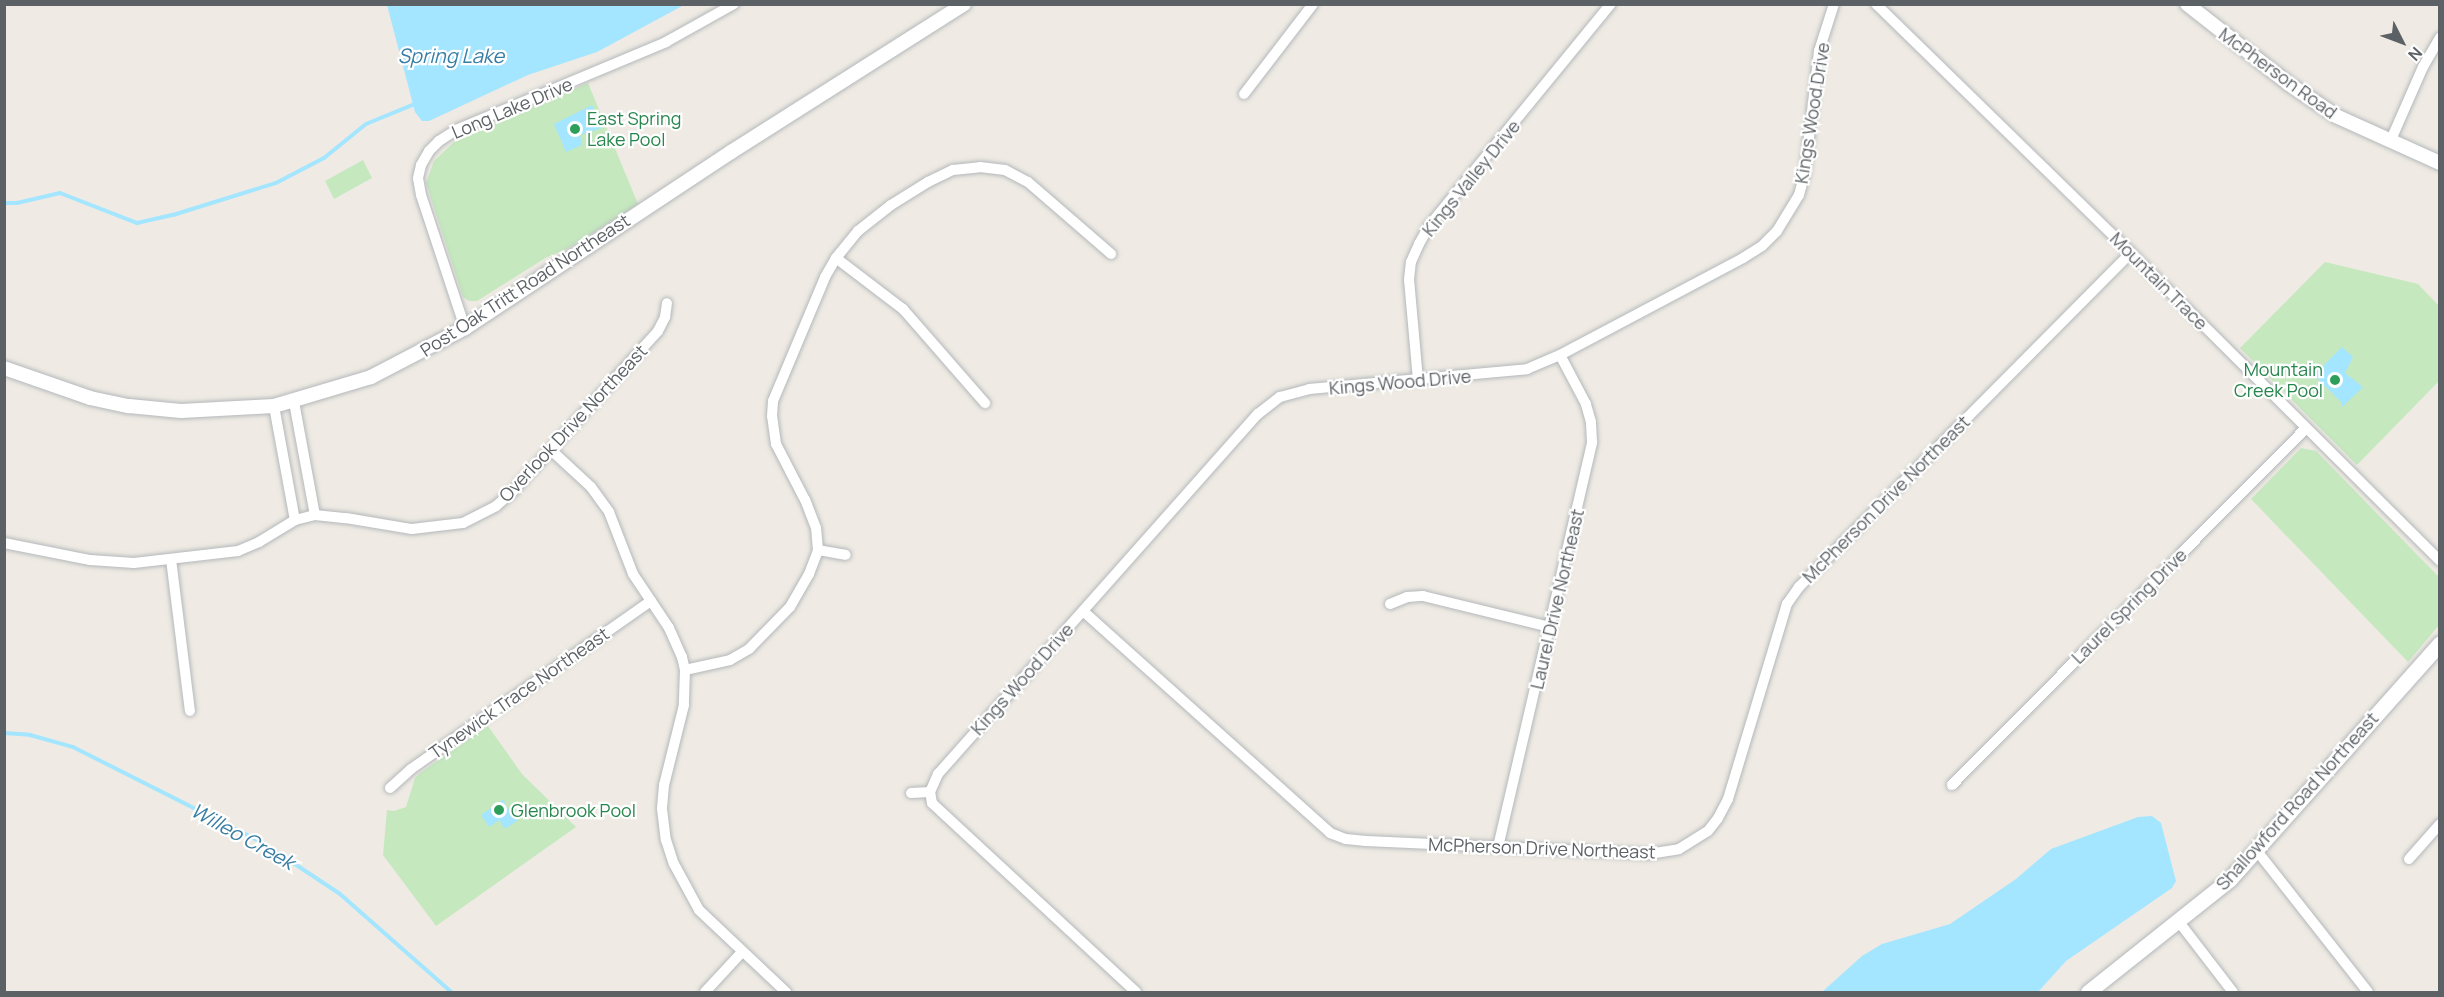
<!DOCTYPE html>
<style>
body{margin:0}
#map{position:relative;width:2444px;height:997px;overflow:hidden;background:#efebe4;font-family:Manrope,sans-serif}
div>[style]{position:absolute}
.green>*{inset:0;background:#c5e8bf}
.water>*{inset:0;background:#a4e5ff}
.stream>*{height:4px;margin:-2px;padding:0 2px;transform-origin:2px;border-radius:2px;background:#a4e5ff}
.roads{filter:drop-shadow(0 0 2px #b4b8bb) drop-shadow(0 0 2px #b4b8bb)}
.minor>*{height:10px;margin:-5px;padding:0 5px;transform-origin:5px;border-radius:5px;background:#fff}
.tertiary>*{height:14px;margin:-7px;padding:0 7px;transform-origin:7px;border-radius:7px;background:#fff}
.secondary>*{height:15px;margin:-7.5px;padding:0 7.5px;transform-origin:7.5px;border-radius:7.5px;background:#fff}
.dots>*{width:16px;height:16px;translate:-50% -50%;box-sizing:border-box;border:3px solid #fff;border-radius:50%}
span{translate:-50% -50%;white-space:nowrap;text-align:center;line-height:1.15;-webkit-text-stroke:4.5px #fff;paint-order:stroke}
.street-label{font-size:18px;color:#5c6165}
.leisure-label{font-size:18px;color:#27864d}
.left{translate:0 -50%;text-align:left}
.right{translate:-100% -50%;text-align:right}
.water-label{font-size:20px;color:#377da4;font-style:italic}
.frame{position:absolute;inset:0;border:6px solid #5c6165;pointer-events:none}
.north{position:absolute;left:2372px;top:12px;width:60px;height:60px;-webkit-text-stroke:4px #fff;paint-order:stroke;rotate:132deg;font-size:16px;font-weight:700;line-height:24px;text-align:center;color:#5c6165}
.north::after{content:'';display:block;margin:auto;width:21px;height:27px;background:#5c6165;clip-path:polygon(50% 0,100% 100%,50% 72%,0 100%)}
</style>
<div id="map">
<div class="green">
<div style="clip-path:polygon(588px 83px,638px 204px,567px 249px,547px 257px,477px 301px,469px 301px,463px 297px,426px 183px,434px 161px,454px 142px)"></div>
<div style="clip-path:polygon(363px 160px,372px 178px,334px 199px,325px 181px)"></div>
<div style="clip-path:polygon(2325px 262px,2418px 284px,2439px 306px,2439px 381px,2357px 465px,2240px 348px)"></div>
<div style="clip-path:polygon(2301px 448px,2316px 451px,2439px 577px,2439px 625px,2408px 662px,2251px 499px)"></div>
<div style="clip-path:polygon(488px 726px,522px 774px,576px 827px,436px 926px,383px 855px,387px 810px,394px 811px,406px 807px,415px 778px,420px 773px)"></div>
</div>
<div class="water">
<div style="clip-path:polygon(387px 5px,387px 4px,684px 5px,597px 52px,528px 75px,429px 121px,422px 121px,415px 112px)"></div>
<div style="clip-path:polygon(592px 105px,602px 128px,580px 135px,582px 145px,566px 152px,554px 124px)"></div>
<div style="clip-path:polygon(2342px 347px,2353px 357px,2345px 373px,2363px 387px,2342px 407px,2341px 402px,2314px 375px)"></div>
<div style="clip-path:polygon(504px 799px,505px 805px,518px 820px,505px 829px,499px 820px,489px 827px,481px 815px)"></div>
<div style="clip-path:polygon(2152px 816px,2161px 823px,2176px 881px,2172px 888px,2066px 961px,2038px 992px,1822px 992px,1862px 956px,1882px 944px,1950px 924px,2016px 879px,2051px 849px,2138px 817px)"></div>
</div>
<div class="stream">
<div style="left:4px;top:203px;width:13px"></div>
<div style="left:17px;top:203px;width:44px;rotate:-13.1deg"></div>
<div style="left:60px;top:193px;width:83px;rotate:21.3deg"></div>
<div style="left:137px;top:223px;width:37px;rotate:-13deg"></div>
<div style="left:173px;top:215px;width:108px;rotate:-17.3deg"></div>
<div style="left:276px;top:183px;width:54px;rotate:-27.5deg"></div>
<div style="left:324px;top:158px;width:54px;rotate:-39deg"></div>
<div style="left:366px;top:124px;width:53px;rotate:-22.2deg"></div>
<div style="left:4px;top:733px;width:26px;rotate:4deg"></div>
<div style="left:30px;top:735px;width:45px;rotate:15.6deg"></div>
<div style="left:73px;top:747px;width:213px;rotate:26.8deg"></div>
<div style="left:263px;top:843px;width:92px;rotate:33.5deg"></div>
<div style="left:340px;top:894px;width:148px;rotate:41.4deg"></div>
</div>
<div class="roads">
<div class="minor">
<div style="left:1876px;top:4px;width:356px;rotate:44.3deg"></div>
<div style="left:2131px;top:253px;width:436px;rotate:44.9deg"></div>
<div style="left:1244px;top:94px;width:113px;rotate:-52.5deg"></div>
<div style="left:2390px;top:142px;width:82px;rotate:-66.3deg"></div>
<div style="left:2423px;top:67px;width:34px;rotate:-60deg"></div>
<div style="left:836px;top:258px;width:84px;rotate:37.3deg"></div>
<div style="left:903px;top:309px;width:125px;rotate:48.9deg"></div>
<div style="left:465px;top:328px;width:140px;rotate:-108.3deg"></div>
<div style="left:421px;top:195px;width:17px;rotate:-100deg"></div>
<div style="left:418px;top:178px;width:13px;rotate:-77deg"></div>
<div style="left:421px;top:165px;width:16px;rotate:-60deg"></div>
<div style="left:429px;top:151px;width:14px;rotate:-45deg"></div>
<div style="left:439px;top:141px;width:20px;rotate:-33deg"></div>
<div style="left:456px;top:130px;width:228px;rotate:-22.7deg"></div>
<div style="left:666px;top:42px;width:78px;rotate:-29.2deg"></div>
<div style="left:1418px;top:380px;width:100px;rotate:-95.1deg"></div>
<div style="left:1409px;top:280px;width:18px;rotate:-84deg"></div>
<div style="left:1411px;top:262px;width:20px;rotate:-66deg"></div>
<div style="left:1419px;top:244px;width:21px;rotate:-61deg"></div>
<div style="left:1429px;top:226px;width:287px;rotate:-50.7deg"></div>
<div style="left:294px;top:402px;width:115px;rotate:79.5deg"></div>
<div style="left:274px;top:406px;width:116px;rotate:79.6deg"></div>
<div style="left:551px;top:450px;width:54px;rotate:42.8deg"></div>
<div style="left:591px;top:487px;width:31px;rotate:54deg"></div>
<div style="left:609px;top:512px;width:66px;rotate:68.8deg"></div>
<div style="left:633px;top:574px;width:65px;rotate:56.3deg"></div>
<div style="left:669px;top:628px;width:32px;rotate:66deg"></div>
<div style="left:682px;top:657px;width:13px;rotate:77deg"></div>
<div style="left:685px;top:670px;width:35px;rotate:92deg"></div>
<div style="left:684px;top:705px;width:82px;rotate:104deg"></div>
<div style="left:664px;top:785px;width:24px;rotate:95deg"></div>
<div style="left:662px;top:809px;width:31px;rotate:83deg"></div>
<div style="left:666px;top:840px;width:25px;rotate:72deg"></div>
<div style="left:674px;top:864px;width:52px;rotate:61.5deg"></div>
<div style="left:699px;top:910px;width:120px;rotate:43.3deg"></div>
<div style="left:4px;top:543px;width:88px;rotate:11.2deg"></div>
<div style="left:90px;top:560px;width:44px;rotate:3.9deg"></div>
<div style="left:134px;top:563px;width:105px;rotate:-6.6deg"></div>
<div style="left:238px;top:551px;width:23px;rotate:-23deg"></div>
<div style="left:259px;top:542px;width:42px;rotate:-31.4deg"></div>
<div style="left:295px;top:520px;width:21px;rotate:-14deg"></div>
<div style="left:315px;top:515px;width:31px;rotate:6deg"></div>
<div style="left:346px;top:518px;width:67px;rotate:9.5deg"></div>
<div style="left:412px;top:529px;width:51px;rotate:-6.7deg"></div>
<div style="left:463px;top:523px;width:37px;rotate:-27deg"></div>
<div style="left:496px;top:506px;width:23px;rotate:-41deg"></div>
<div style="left:513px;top:491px;width:216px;rotate:-47.8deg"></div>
<div style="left:658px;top:331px;width:16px;rotate:-63deg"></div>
<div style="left:665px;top:317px;width:14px;rotate:-82deg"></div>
<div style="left:818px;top:550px;width:28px;rotate:10deg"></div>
<div style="left:171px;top:559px;width:153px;rotate:82.9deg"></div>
<div style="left:1390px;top:604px;width:18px;rotate:-22deg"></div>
<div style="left:1407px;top:597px;width:16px;rotate:-4deg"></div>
<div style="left:1423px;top:596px;width:131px;rotate:13.7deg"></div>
<div style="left:1083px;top:611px;width:332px;rotate:41.9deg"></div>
<div style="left:1330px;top:833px;width:17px;rotate:21deg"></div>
<div style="left:1346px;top:839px;width:20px;rotate:6deg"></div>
<div style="left:1366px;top:841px;width:132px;rotate:2.6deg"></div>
<div style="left:1498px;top:847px;width:151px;rotate:2.7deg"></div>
<div style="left:1649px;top:854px;width:30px;rotate:-9deg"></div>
<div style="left:1679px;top:849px;width:34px;rotate:-32deg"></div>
<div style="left:1708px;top:831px;width:16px;rotate:-52deg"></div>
<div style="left:1718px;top:818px;width:21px;rotate:-62deg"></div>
<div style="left:1728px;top:799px;width:204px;rotate:-73.2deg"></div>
<div style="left:1787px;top:604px;width:21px;rotate:-55deg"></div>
<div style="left:1799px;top:587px;width:471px;rotate:-45.2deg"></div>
<div style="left:685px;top:670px;width:46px;rotate:-12.5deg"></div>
<div style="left:730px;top:660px;width:22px;rotate:-30deg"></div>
<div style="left:749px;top:649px;width:59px;rotate:-45.7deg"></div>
<div style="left:790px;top:607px;width:38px;rotate:-60deg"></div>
<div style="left:809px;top:574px;width:26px;rotate:-69deg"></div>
<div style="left:818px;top:550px;width:22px;rotate:-95deg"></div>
<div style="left:816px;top:528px;width:30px;rotate:-111deg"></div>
<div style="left:805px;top:500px;width:63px;rotate:-117.4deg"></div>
<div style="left:776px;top:444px;width:28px;rotate:-98deg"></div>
<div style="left:772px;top:416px;width:15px;rotate:-86deg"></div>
<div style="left:773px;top:401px;width:134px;rotate:-67.2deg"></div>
<div style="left:825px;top:277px;width:22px;rotate:-60deg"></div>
<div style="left:836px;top:258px;width:35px;rotate:-51deg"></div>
<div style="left:858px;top:231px;width:42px;rotate:-38.2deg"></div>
<div style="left:891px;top:205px;width:44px;rotate:-31.9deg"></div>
<div style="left:928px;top:182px;width:28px;rotate:-26deg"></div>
<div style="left:953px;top:170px;width:27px;rotate:-6deg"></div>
<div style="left:980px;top:167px;width:25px;rotate:7deg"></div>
<div style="left:1005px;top:170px;width:26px;rotate:28deg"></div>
<div style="left:1028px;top:182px;width:110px;rotate:40.9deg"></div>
<div style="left:1952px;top:785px;width:503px;rotate:-45.24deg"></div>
<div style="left:390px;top:788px;width:28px;rotate:-42deg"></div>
<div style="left:411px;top:769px;width:293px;rotate:-35deg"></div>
<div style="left:911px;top:793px;width:19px;rotate:-3deg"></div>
<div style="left:1498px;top:847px;width:416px;rotate:-76.9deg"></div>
<div style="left:1592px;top:442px;width:20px;rotate:-93deg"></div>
<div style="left:1591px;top:422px;width:19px;rotate:-106deg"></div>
<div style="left:1586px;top:404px;width:55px;rotate:-118deg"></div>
<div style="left:2257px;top:851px;width:179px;rotate:51.8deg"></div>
<div style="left:2409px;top:859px;width:47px;rotate:-48.5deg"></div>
<div style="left:2179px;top:922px;width:88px;rotate:52.4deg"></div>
<div style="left:705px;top:992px;width:54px;rotate:-47.2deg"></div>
<div style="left:1136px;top:992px;width:278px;rotate:-137.2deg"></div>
<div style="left:932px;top:803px;width:11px;rotate:-100deg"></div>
<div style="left:930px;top:792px;width:20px;rotate:-66deg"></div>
<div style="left:938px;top:774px;width:482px;rotate:-48.4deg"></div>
<div style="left:1258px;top:414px;width:28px;rotate:-38deg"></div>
<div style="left:1280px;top:397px;width:30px;rotate:-15deg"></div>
<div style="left:1309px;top:389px;width:219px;rotate:-5.2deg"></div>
<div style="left:1527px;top:369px;width:36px;rotate:-23deg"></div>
<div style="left:1560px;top:355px;width:207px;rotate:-27.9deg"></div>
<div style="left:1743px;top:258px;width:22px;rotate:-32deg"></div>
<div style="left:1762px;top:246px;width:21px;rotate:-45deg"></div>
<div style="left:1777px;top:231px;width:42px;rotate:-58.6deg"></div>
<div style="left:1799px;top:195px;width:24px;rotate:-75deg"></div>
<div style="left:1805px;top:172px;width:122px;rotate:-83.4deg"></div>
<div style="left:1819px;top:51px;width:49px;rotate:-72.3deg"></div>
</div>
<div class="tertiary">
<div style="left:2187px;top:4px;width:130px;rotate:38.1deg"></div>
<div style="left:2289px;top:84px;width:57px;rotate:34.2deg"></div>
<div style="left:2336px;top:116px;width:114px;rotate:24.3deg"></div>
<div style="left:4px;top:368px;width:91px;rotate:19.2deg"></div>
<div style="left:90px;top:398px;width:40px;rotate:12deg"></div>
<div style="left:129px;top:406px;width:52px;rotate:5.5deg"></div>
<div style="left:181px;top:411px;width:93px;rotate:-3.1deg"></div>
<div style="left:274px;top:406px;width:101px;rotate:-16.6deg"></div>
<div style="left:371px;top:377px;width:106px;rotate:-27.5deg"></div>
<div style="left:465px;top:328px;width:319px;rotate:-33.5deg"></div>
<div style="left:731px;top:152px;width:276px;rotate:-32.4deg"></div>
</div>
<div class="secondary">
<div style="left:2088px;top:992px;width:180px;rotate:-38.5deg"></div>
<div style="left:2229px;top:880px;width:317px;rotate:-48.3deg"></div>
</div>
</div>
<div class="dots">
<div style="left:575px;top:129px;background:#2e9e5b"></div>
<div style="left:2335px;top:380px;background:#2e9e5b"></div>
<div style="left:499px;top:810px;background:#2e9e5b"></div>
</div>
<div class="street-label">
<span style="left:2278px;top:73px;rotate:36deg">McPherson Road</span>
<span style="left:512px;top:108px;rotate:-23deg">Long Lake Drive</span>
<span style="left:1812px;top:113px;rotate:-81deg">Kings Wood Drive</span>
<span style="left:1471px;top:178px;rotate:-51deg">Kings Valley Drive</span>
<span style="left:2159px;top:281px;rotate:45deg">Mountain Trace</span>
<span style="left:525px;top:285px;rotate:-33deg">Post Oak Tritt Road Northeast</span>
<span style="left:1400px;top:382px;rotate:-5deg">Kings Wood Drive</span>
<span style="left:573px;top:423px;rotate:-47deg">Overlook Drive Northeast</span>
<span style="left:1886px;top:499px;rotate:-45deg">McPherson Drive Northeast</span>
<span style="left:1557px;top:599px;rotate:-77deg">Laurel Drive Northeast</span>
<span style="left:2129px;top:606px;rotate:-45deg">Laurel Spring Drive</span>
<span style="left:1022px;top:679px;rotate:-48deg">Kings Wood Drive</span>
<span style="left:519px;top:693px;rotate:-35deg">Tynewick Trace Northeast</span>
<span style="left:2297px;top:801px;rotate:-48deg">Shallowford Road Northeast</span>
<span style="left:1542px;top:848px;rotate:2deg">McPherson Drive Northeast</span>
</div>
<div class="leisure-label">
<span class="left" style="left:587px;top:129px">East Spring<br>Lake Pool</span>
<span class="right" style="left:2323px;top:380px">Mountain<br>Creek Pool</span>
<span class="left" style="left:511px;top:810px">Glenbrook Pool</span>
</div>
<div class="water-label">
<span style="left:451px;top:55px">Spring Lake</span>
<span style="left:243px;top:836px;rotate:29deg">Willeo Creek</span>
</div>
<div class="frame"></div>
<div class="north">N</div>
</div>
